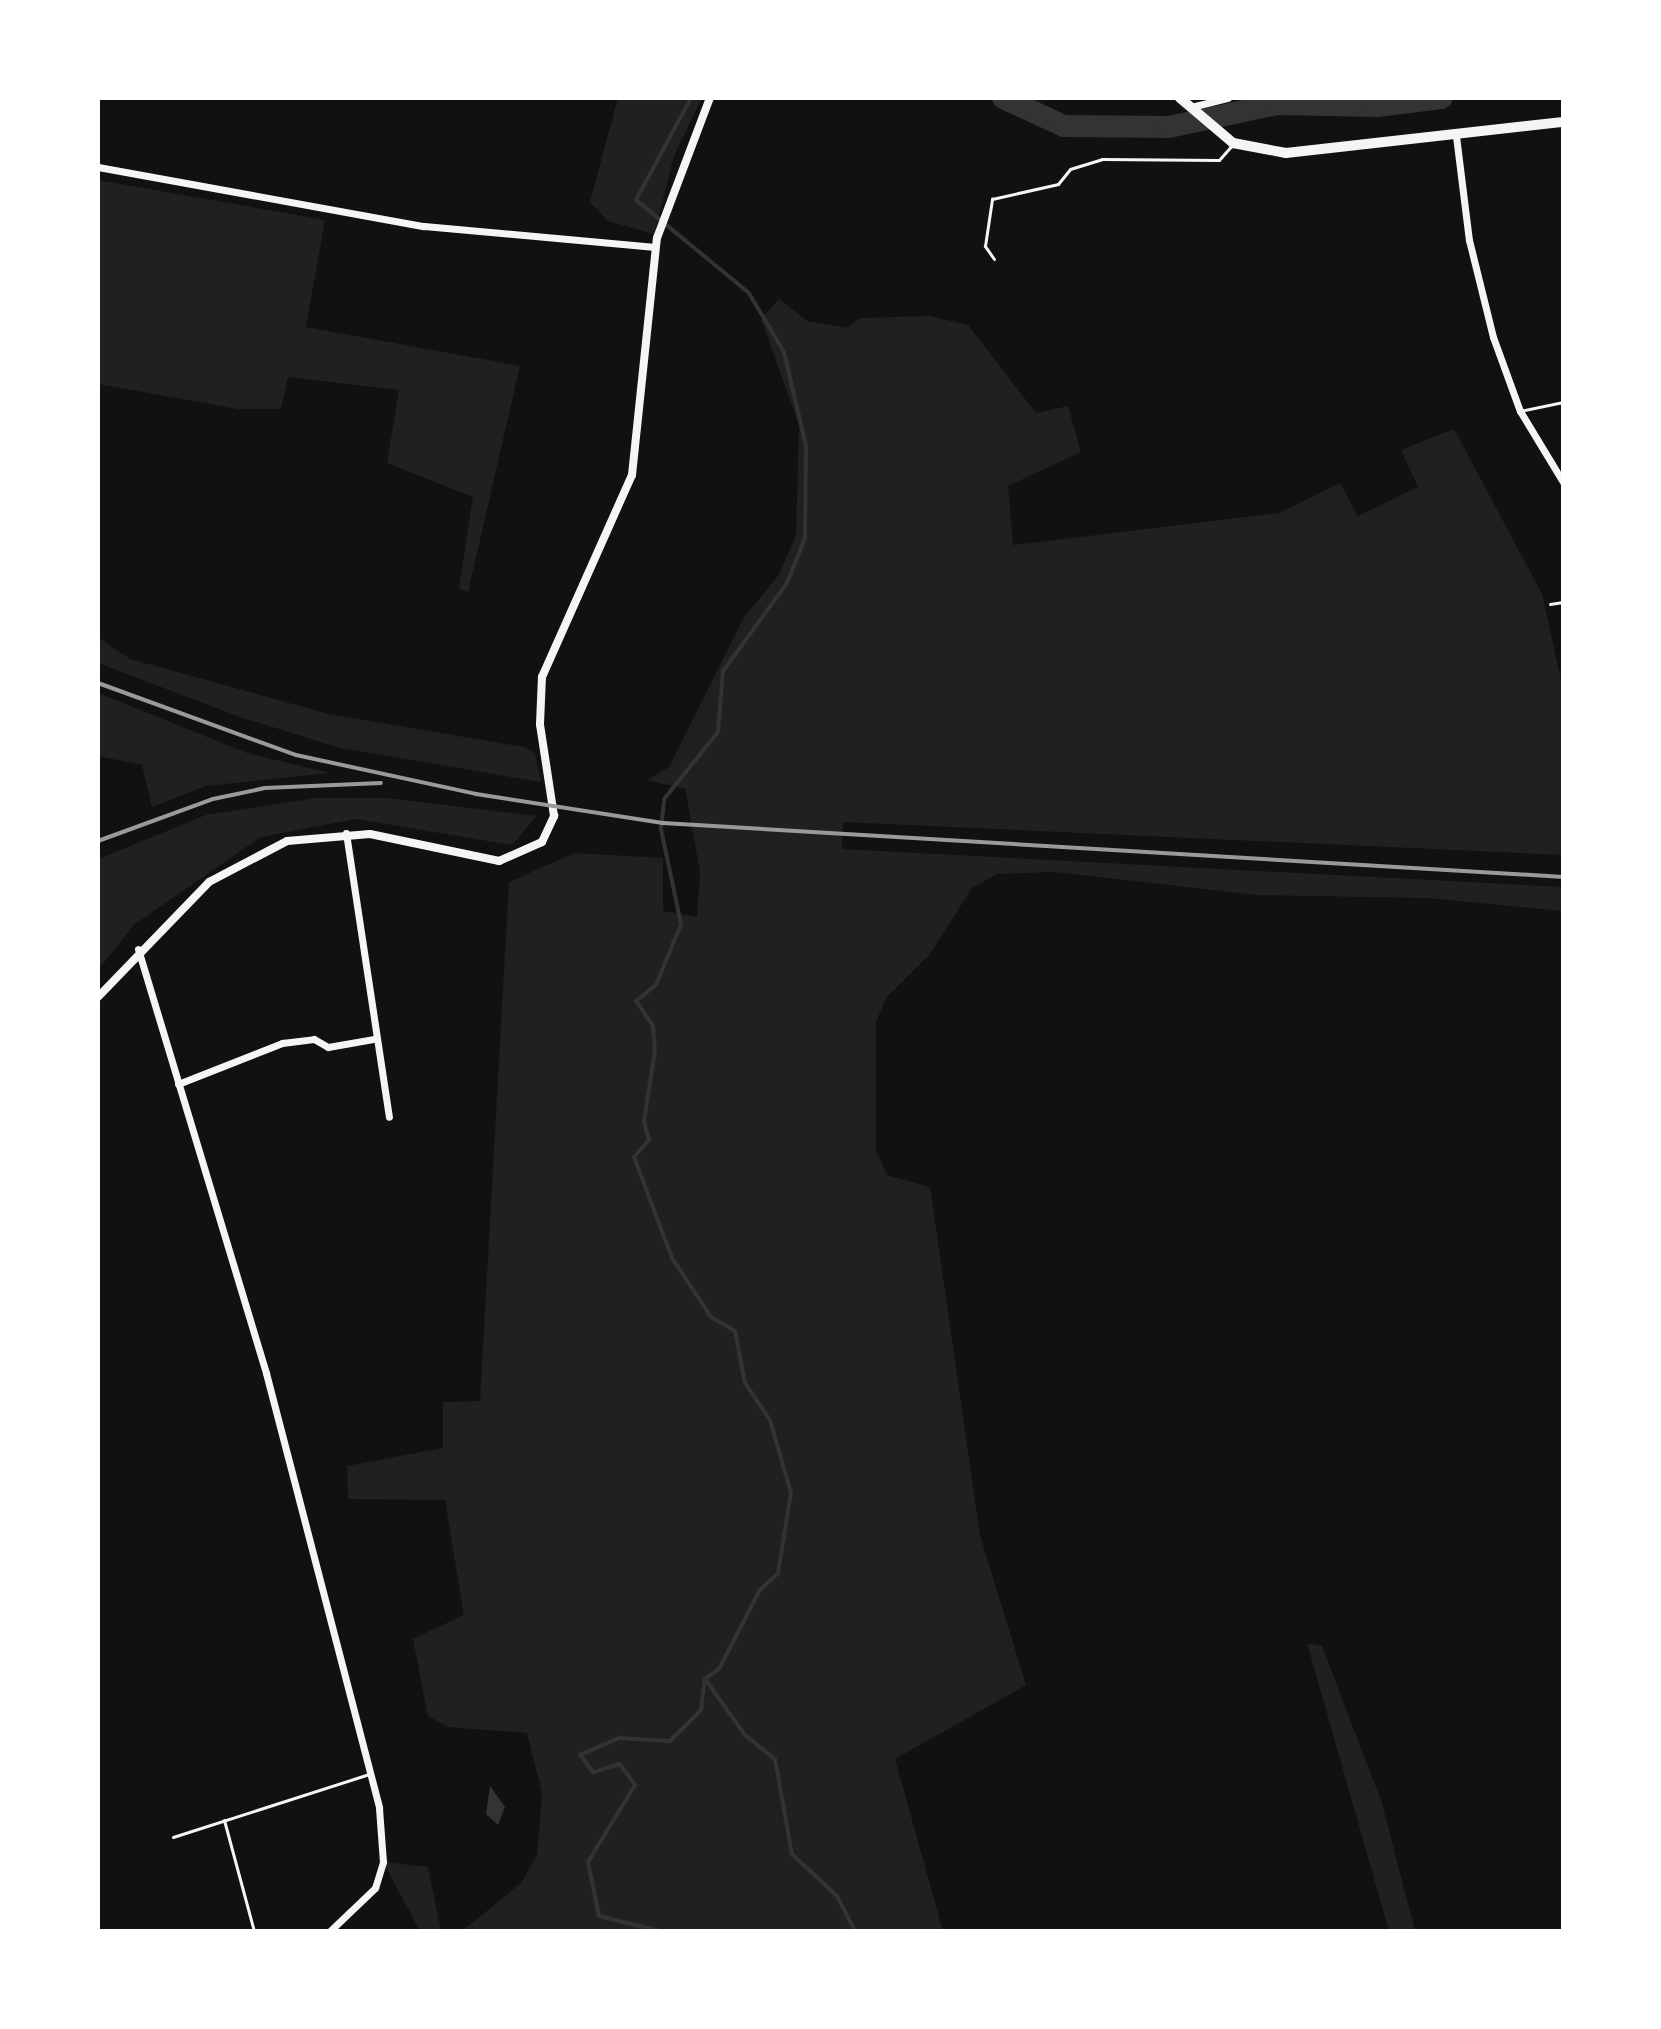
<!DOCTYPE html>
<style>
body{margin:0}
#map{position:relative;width:1661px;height:2029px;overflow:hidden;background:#111;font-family:"Space Grotesk",sans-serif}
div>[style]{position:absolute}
.green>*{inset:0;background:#202020}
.water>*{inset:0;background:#333}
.stream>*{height:4px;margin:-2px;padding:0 2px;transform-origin:2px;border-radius:2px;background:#333}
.river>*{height:22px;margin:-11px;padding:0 11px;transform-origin:11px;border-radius:11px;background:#333}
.service>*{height:3px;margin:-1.5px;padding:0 1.5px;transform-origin:1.5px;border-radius:1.5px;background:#f5f5f5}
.minor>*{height:7px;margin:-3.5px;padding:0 3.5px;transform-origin:3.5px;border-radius:3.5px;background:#f5f5f5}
.tertiary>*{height:8px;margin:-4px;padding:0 4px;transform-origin:4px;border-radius:4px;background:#f5f5f5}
.secondary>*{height:10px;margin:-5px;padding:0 5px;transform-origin:5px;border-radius:5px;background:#f5f5f5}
.rail>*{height:4px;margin:-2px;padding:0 2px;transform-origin:2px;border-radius:2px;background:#9a9a9a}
span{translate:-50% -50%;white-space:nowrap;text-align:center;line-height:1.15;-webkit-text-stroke:6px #fff;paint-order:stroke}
.frame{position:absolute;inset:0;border:100px solid #fff;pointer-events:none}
</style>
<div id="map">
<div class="green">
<div style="clip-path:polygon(618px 98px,702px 98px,674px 156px,654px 234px,608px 221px,590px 202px)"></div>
<div style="clip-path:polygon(98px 180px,325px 220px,306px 327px,520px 366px,468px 592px,459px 588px,473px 497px,387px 463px,399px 390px,288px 377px,281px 409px,238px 409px,98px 384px)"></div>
<div style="clip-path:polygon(779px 299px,807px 321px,847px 328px,860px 318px,930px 316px,968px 325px,1036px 413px,1068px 406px,1081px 452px,1008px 486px,1013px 545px,1279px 513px,1340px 483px,1358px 516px,1418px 487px,1401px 450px,1454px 429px,1542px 594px,1563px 689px,1563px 855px,843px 822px,842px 849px,1563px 887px,1563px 911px,1427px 898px,1257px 895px,1055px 872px,997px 874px,972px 888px,930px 954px,886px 998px,876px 1022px,876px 1150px,887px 1175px,930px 1187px,980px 1535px,1026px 1685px,895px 1759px,943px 1931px,462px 1931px,521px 1883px,537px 1855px,542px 1792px,527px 1733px,448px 1727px,428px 1716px,413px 1639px,464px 1615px,445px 1500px,348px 1499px,347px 1466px,443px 1448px,443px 1402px,480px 1401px,509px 882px,575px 853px,663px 858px,663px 911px,697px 917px,700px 871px,685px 789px,647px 780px,669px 767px,744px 617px,778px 576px,796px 535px,799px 425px,761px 319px)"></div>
<div style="clip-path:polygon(98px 637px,130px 659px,329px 714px,524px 747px,535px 754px,541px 782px,340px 748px,240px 717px,98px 663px)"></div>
<div style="clip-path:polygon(98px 693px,247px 753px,330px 773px,206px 786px,152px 807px,142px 765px,98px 756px)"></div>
<div style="clip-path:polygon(316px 798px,387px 798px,537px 816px,512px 845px,356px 819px,261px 837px,135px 924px,98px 970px,98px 859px,206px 815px)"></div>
<div style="clip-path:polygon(1307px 1643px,1322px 1646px,1382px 1803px,1415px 1931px,1389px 1931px)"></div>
<div style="clip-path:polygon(383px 1862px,428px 1867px,441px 1931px,420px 1931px)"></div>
</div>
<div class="water">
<div style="clip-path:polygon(490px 1786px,505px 1807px,498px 1825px,486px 1814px)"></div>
</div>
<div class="stream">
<div style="left:705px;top:1679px;width:69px;rotate:54.5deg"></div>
<div style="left:745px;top:1735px;width:38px;rotate:39deg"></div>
<div style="left:775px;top:1759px;width:97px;rotate:79.9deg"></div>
<div style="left:792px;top:1854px;width:62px;rotate:43deg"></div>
<div style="left:837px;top:1896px;width:39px;rotate:63deg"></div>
<div style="left:660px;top:1931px;width:63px;rotate:-166.2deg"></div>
<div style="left:599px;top:1916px;width:55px;rotate:-101.5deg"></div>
<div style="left:588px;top:1862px;width:90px;rotate:-58.6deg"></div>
<div style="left:635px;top:1785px;width:26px;rotate:-126deg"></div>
<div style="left:620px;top:1764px;width:28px;rotate:163deg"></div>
<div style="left:593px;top:1772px;width:21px;rotate:-127deg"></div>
<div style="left:580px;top:1755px;width:43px;rotate:-23.6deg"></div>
<div style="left:619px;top:1738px;width:51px;rotate:3.4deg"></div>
<div style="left:670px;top:1741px;width:44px;rotate:-45deg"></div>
<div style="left:701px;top:1710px;width:31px;rotate:-83deg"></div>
<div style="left:705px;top:1679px;width:17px;rotate:-36deg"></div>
<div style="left:719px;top:1669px;width:89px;rotate:-62.6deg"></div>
<div style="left:760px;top:1590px;width:25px;rotate:-43deg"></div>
<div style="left:778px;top:1573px;width:81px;rotate:-80.8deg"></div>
<div style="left:791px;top:1493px;width:76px;rotate:-106deg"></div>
<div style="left:770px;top:1420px;width:45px;rotate:-124deg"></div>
<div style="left:745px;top:1383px;width:53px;rotate:-100.9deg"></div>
<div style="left:735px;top:1331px;width:28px;rotate:-150deg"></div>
<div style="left:711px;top:1317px;width:71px;rotate:-123.5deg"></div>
<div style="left:672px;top:1258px;width:108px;rotate:-110.6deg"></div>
<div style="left:634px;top:1157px;width:23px;rotate:-49deg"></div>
<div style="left:649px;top:1140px;width:20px;rotate:-105deg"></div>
<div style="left:644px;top:1121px;width:71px;rotate:-81.1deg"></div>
<div style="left:655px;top:1051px;width:25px;rotate:-95deg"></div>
<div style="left:653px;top:1026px;width:30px;rotate:-124deg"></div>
<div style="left:636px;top:1001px;width:26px;rotate:-39deg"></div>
<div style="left:656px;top:985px;width:66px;rotate:-67.7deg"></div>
<div style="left:681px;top:924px;width:97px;rotate:-101.9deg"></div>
<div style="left:661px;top:829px;width:30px;rotate:-84deg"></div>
<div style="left:664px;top:799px;width:86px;rotate:-51.1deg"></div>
<div style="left:718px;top:732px;width:61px;rotate:-85.3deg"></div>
<div style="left:723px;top:671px;width:109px;rotate:-54deg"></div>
<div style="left:787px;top:583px;width:48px;rotate:-68.2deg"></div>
<div style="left:805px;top:538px;width:92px;rotate:-89.4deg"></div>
<div style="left:806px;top:446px;width:97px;rotate:-103.2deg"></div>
<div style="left:784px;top:352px;width:69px;rotate:-120.7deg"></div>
<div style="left:749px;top:293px;width:146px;rotate:-140.5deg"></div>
<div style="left:636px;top:200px;width:116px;rotate:-61.7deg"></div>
</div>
<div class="river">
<div style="left:1003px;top:98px;width:67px;rotate:24.7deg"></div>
<div style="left:1064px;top:126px;width:105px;rotate:0.5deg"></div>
<div style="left:1169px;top:127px;width:110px;rotate:-12deg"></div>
<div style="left:1277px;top:104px;width:100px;rotate:1.1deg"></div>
<div style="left:1377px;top:106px;width:65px;rotate:-7deg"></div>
</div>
<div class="service">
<div style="left:994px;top:259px;width:16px;rotate:-125deg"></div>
<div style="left:985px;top:246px;width:48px;rotate:-81.5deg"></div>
<div style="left:992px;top:199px;width:68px;rotate:-12.8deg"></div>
<div style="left:1058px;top:184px;width:19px;rotate:-51deg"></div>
<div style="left:1070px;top:169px;width:34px;rotate:-17deg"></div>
<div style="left:1102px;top:159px;width:117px;rotate:0.5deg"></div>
<div style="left:1219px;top:160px;width:18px;rotate:-49deg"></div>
<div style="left:1520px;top:411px;width:44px;rotate:-11.8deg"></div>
<div style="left:1550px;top:604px;width:13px;rotate:-9deg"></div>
<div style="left:224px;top:1820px;width:115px;rotate:74.9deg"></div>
<div style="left:173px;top:1837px;width:206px;rotate:-17.8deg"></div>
</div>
<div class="minor">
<div style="left:1191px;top:107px;width:38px;rotate:-14deg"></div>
<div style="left:1456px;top:136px;width:105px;rotate:82.9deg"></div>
<div style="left:1469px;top:240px;width:100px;rotate:76.1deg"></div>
<div style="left:1493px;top:337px;width:79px;rotate:70deg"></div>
<div style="left:1520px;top:411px;width:83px;rotate:58.8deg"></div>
<div style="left:98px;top:167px;width:331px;rotate:10.3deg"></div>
<div style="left:424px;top:226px;width:232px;rotate:5.2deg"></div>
<div style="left:346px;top:833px;width:287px;rotate:81.4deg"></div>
<div style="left:138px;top:949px;width:443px;rotate:73.2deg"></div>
<div style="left:266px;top:1373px;width:449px;rotate:75.4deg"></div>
<div style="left:379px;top:1808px;width:54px;rotate:85.8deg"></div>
<div style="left:383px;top:1862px;width:27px;rotate:107deg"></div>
<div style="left:375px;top:1888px;width:62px;rotate:136.3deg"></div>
<div style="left:178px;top:1084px;width:112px;rotate:-21.5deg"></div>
<div style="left:282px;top:1043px;width:32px;rotate:-7deg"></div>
<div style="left:314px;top:1039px;width:16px;rotate:30deg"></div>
<div style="left:328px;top:1047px;width:47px;rotate:-9.9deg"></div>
</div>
<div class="tertiary">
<div style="left:98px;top:997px;width:160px;rotate:-46deg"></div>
<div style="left:209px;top:882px;width:88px;rotate:-27.7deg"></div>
<div style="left:287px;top:841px;width:83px;rotate:-4.8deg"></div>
<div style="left:370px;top:834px;width:132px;rotate:11.8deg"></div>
<div style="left:499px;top:861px;width:47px;rotate:-23.8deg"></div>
<div style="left:542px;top:842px;width:29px;rotate:-65deg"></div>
<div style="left:554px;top:816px;width:93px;rotate:-98.7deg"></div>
<div style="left:540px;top:724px;width:47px;rotate:-87.6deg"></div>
<div style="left:542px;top:677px;width:221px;rotate:-66deg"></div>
<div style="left:632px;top:475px;width:238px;rotate:-84deg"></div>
<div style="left:657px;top:238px;width:150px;rotate:-69.3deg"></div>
</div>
<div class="secondary">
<div style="left:1180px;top:98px;width:70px;rotate:40.3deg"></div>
<div style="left:1233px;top:143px;width:54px;rotate:10.7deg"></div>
<div style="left:1286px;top:153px;width:279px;rotate:-6.4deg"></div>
</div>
<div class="rail">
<div style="left:98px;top:683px;width:211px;rotate:20deg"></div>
<div style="left:296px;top:755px;width:184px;rotate:12.2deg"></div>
<div style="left:476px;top:794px;width:189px;rotate:8.8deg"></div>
<div style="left:663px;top:823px;width:902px;rotate:3.43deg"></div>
<div style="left:98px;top:841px;width:122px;rotate:-20.1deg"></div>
<div style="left:213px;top:799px;width:53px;rotate:-11.9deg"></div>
<div style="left:265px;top:788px;width:116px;rotate:-2.5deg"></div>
</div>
<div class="frame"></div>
</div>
